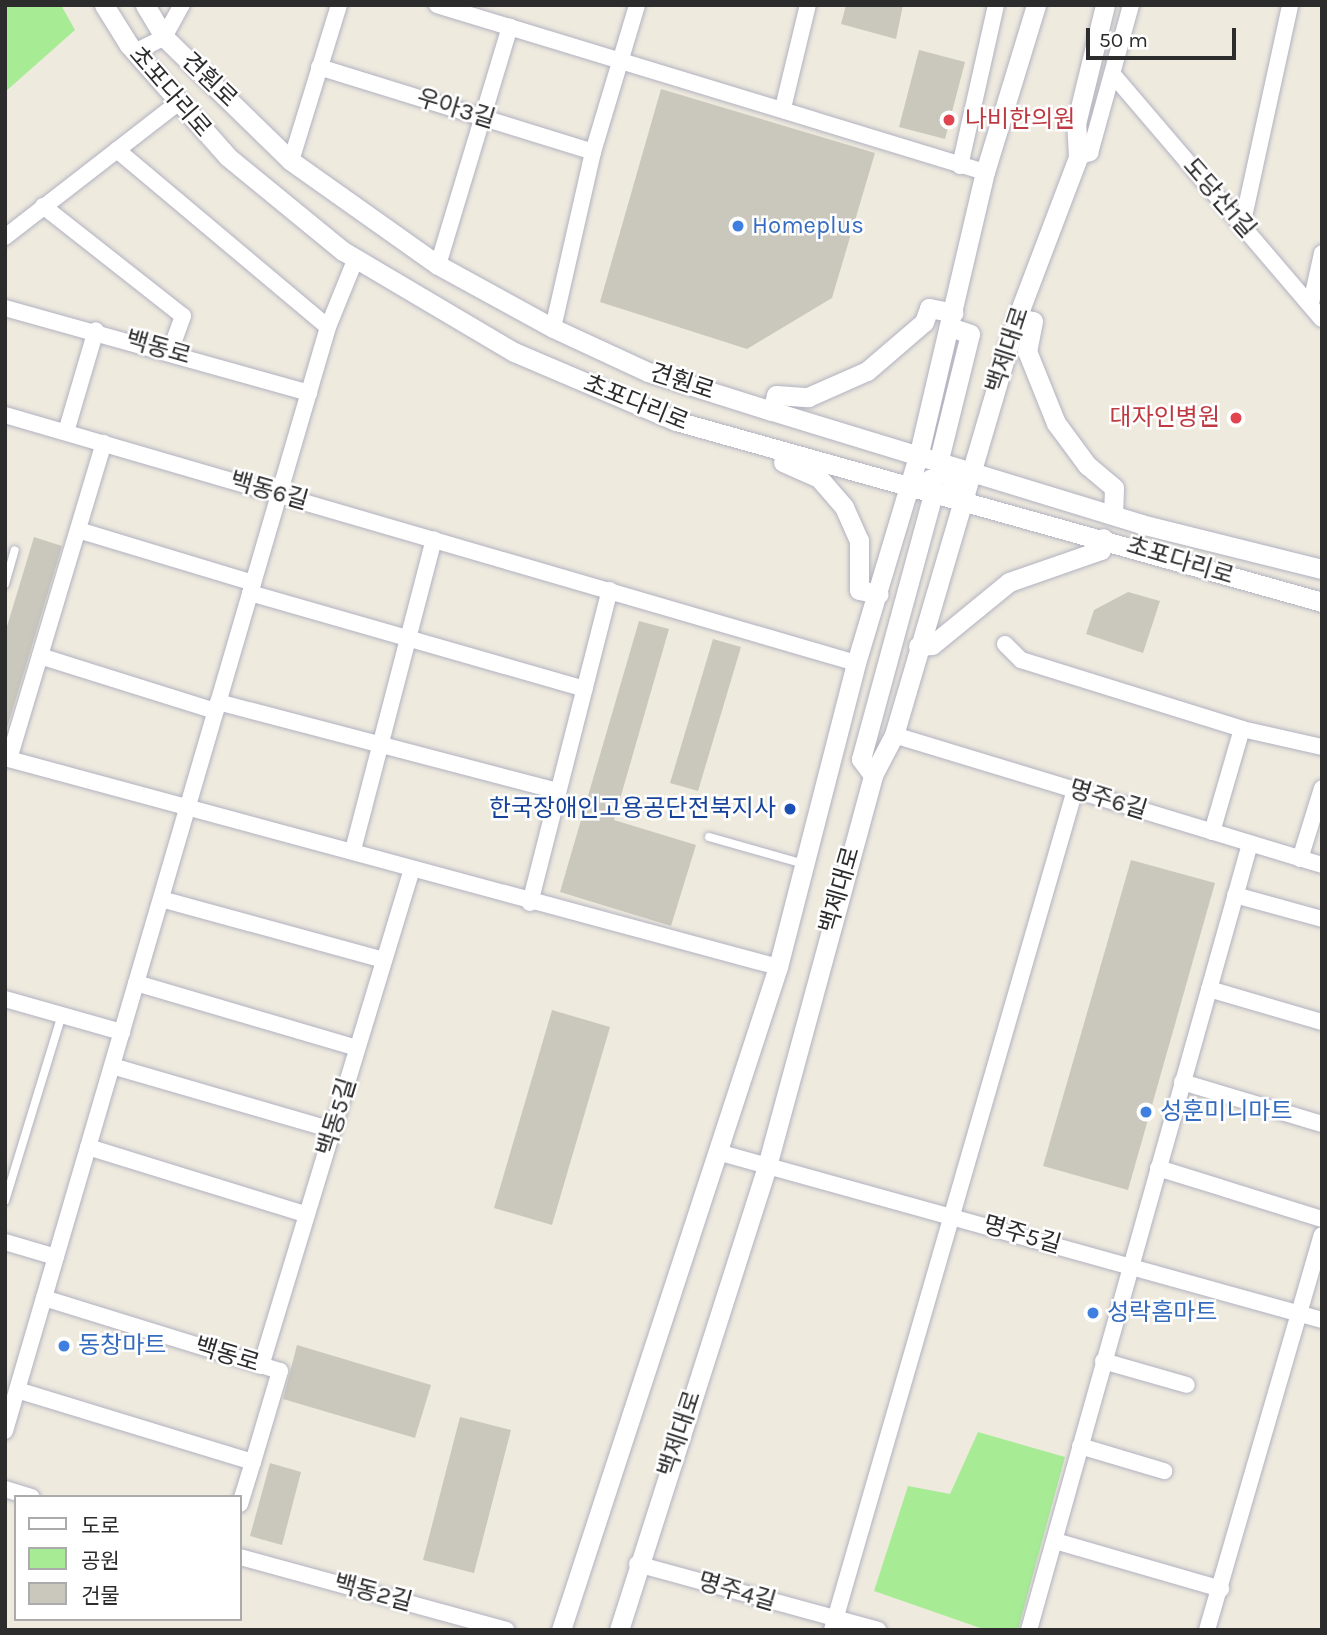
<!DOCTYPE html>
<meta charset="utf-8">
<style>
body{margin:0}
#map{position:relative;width:1327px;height:1635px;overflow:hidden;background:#efeade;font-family:Karla,"Noto Sans KR",sans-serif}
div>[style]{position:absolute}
.green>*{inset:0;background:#a7eb95}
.building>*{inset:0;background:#cac8bc}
.roads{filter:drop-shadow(0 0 2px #b1b2c1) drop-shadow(0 0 2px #b1b2c1)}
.service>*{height:8px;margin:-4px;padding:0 4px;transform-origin:4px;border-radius:4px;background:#fff}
.minor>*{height:16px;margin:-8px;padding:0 8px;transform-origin:8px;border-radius:8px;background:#fff}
.tertiary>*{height:19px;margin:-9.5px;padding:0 9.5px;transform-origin:9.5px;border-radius:9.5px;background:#fff}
.dots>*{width:19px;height:19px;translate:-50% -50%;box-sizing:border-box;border:4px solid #fff;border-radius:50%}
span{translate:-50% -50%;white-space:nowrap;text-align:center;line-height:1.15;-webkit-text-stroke:5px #fff;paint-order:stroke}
.street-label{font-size:24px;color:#2c2c2c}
.health-label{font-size:24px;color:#be3a42}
.left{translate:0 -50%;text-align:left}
.right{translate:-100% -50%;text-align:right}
.shop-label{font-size:24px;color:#366cbe}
.transit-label{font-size:24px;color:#164399}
.frame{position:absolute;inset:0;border:7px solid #2c2c2c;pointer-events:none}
.legend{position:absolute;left:14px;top:1495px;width:228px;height:126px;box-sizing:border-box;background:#fff;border:2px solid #ababab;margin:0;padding:9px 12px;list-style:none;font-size:21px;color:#2c2c2c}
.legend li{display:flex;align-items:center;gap:14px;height:35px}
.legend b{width:35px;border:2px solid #ababab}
.scale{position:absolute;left:1086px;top:28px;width:150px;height:32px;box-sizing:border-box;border:4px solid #2c2c2c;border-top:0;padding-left:9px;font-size:21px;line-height:24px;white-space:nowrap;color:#2c2c2c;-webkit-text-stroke:5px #fff;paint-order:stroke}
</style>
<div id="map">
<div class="green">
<div style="clip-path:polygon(5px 5px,61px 5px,75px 30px,5px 92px)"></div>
<div style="clip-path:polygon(978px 1432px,1065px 1457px,1018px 1630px,986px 1630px,874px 1591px,908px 1486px,950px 1494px)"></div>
</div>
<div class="building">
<div style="clip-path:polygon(846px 5px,903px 5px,896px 39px,841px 24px)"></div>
<div style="clip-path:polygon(919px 50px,965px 62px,945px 139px,899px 127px)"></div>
<div style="clip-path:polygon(661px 89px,875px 153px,832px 298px,747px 349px,600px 302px)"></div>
<div style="clip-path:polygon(34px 537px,62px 546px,5px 735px,5px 633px)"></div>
<div style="clip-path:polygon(1128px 592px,1160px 601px,1143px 653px,1086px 634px,1094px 610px)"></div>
<div style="clip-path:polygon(639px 621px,669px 629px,614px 820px,696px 845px,671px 926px,560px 892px)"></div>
<div style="clip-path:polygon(713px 639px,741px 647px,698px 791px,670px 783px)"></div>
<div style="clip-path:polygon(1131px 860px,1215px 883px,1128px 1190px,1043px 1166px)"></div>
<div style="clip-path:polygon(552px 1010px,610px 1027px,552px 1225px,494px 1208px)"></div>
<div style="clip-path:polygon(297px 1345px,431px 1385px,415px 1438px,283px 1399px)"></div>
<div style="clip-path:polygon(460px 1417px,511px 1430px,474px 1573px,423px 1560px)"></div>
<div style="clip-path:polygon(270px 1463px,301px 1472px,282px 1545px,250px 1536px)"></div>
</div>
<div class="roads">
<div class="service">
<div style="left:5px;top:584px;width:35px;rotate:-74deg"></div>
<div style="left:709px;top:837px;width:99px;rotate:15.9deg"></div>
<div style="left:5px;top:1201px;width:195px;rotate:-73deg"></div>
</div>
<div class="minor">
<div style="left:437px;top:5px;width:573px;rotate:16.95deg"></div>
<div style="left:135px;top:52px;width:33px;rotate:-27deg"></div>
<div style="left:164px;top:37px;width:37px;rotate:-61deg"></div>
<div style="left:319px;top:67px;width:287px;rotate:17.2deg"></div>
<div style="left:1115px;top:77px;width:318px;rotate:49.5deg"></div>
<div style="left:783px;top:108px;width:106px;rotate:-76.4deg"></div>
<div style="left:117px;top:150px;width:275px;rotate:40deg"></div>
<div style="left:1078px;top:157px;width:13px;rotate:-18deg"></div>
<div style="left:1090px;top:153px;width:154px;rotate:-74.5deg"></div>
<div style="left:291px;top:161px;width:163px;rotate:-72.9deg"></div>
<div style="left:960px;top:166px;width:165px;rotate:-77.4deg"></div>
<div style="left:43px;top:206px;width:178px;rotate:38.2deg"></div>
<div style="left:183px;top:316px;width:38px;rotate:110deg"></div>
<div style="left:1242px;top:226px;width:226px;rotate:-77.7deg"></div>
<div style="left:5px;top:237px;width:220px;rotate:-37.8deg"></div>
<div style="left:438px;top:265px;width:249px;rotate:-73.2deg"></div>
<div style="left:1311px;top:303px;width:51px;rotate:-77.6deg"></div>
<div style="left:5px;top:308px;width:316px;rotate:15.6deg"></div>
<div style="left:553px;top:328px;width:180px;rotate:-77.2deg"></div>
<div style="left:593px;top:152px;width:153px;rotate:-73.3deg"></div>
<div style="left:5px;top:415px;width:886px;rotate:16.25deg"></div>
<div style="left:66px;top:432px;width:106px;rotate:-73.6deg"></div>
<div style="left:78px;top:530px;width:183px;rotate:16.8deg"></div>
<div style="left:250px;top:593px;width:348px;rotate:16deg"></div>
<div style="left:1005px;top:644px;width:23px;rotate:45deg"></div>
<div style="left:1021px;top:660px;width:232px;rotate:17.3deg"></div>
<div style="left:1242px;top:729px;width:82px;rotate:12.7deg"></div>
<div style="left:40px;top:656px;width:184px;rotate:17.4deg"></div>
<div style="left:218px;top:702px;width:351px;rotate:14.7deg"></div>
<div style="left:894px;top:735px;width:447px;rotate:16.9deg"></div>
<div style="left:5px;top:758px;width:801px;rotate:15.13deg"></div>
<div style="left:9px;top:759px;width:330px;rotate:-73.3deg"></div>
<div style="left:1212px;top:832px;width:107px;rotate:-73.8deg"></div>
<div style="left:353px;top:850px;width:321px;rotate:-75.4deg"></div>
<div style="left:1300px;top:859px;width:74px;rotate:-72.8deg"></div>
<div style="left:1235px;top:895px;width:90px;rotate:15.4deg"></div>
<div style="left:161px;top:899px;width:231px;rotate:15.3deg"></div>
<div style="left:530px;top:903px;width:323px;rotate:-75.7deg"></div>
<div style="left:136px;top:983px;width:230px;rotate:16.4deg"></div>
<div style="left:1209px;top:989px;width:118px;rotate:16.3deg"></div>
<div style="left:5px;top:999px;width:122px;rotate:15.8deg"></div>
<div style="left:112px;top:1066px;width:230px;rotate:16.2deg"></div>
<div style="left:1182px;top:1082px;width:146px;rotate:16.7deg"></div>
<div style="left:88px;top:1147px;width:229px;rotate:17.2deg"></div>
<div style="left:721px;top:1153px;width:624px;rotate:15.53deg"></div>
<div style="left:1158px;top:1168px;width:172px;rotate:17.3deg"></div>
<div style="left:5px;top:1242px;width:53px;rotate:16.4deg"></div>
<div style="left:44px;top:1298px;width:247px;rotate:17.2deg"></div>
<div style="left:280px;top:1371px;width:95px;rotate:106.5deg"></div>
<div style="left:1103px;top:1361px;width:87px;rotate:15.9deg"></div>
<div style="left:261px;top:1366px;width:519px;rotate:-73.1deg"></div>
<div style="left:17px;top:1390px;width:247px;rotate:17deg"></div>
<div style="left:253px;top:1462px;width:44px;rotate:107.2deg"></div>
<div style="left:5px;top:1431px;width:1150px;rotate:-73.69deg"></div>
<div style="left:328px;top:327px;width:74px;rotate:-67.9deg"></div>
<div style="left:1080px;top:1446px;width:88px;rotate:16.6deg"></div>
<div style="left:5px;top:1489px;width:28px;rotate:17deg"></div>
<div style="left:1055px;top:1541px;width:173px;rotate:16.1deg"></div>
<div style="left:240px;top:1557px;width:276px;rotate:15.3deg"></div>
<div style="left:637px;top:1564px;width:250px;rotate:15.3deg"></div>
<div style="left:832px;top:1630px;width:874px;rotate:-73.87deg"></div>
<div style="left:1029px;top:1630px;width:816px;rotate:-74.3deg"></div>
<div style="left:1207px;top:1630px;width:411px;rotate:-73.8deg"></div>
</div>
<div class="tertiary">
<div style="left:104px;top:5px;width:47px;rotate:58deg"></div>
<div style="left:129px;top:45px;width:149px;rotate:48.5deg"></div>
<div style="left:228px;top:157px;width:149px;rotate:39.3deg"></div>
<div style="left:343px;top:251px;width:199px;rotate:30.6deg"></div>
<div style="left:514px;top:352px;width:176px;rotate:23.1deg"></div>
<div style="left:676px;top:421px;width:671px;rotate:15.65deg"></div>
<div style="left:145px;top:5px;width:37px;rotate:59deg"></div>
<div style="left:164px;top:37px;width:177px;rotate:44.3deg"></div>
<div style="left:291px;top:161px;width:180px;rotate:35.3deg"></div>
<div style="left:438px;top:265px;width:131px;rotate:28.7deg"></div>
<div style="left:553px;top:328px;width:105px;rotate:24.9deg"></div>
<div style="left:648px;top:372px;width:130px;rotate:17.5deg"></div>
<div style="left:772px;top:411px;width:386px;rotate:17deg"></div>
<div style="left:1141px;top:524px;width:187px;rotate:14deg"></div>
<div style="left:1017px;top:318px;width:16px;rotate:11deg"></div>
<div style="left:1033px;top:321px;width:31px;rotate:101deg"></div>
<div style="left:1027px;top:351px;width:78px;rotate:68.1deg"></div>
<div style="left:1056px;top:423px;width:52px;rotate:53.6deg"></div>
<div style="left:1087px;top:465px;width:35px;rotate:40deg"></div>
<div style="left:1114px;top:488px;width:26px;rotate:92deg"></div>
<div style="left:950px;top:327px;width:21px;rotate:19deg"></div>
<div style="left:970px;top:334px;width:129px;rotate:103.9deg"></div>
<div style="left:939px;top:459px;width:43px;rotate:61.1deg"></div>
<div style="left:772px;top:411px;width:16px;rotate:-76deg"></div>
<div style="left:776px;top:395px;width:32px;rotate:4deg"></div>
<div style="left:808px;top:397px;width:64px;rotate:-23.8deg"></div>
<div style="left:867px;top:371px;width:75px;rotate:-40.7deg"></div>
<div style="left:924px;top:322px;width:15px;rotate:-70deg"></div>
<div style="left:929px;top:308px;width:25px;rotate:11deg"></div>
<div style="left:783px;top:462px;width:39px;rotate:24deg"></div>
<div style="left:819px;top:478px;width:38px;rotate:49deg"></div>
<div style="left:844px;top:507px;width:36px;rotate:66deg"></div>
<div style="left:859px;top:540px;width:50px;rotate:90deg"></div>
<div style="left:859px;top:590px;width:20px;rotate:11deg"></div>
<div style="left:918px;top:646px;width:14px;rotate:-4deg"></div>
<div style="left:932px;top:645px;width:99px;rotate:-39.3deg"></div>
<div style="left:1009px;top:582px;width:97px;rotate:-19.2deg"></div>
<div style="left:1101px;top:550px;width:12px;rotate:-81deg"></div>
<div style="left:873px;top:775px;width:20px;rotate:-127deg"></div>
<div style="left:861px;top:759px;width:279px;rotate:-74.8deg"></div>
<div style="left:934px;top:490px;width:12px;rotate:-110deg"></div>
<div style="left:561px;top:1630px;width:698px;rotate:-71.88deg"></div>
<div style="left:778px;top:967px;width:314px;rotate:-75.6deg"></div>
<div style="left:856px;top:663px;width:219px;rotate:-73.3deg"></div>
<div style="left:919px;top:453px;width:289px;rotate:-76.8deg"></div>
<div style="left:985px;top:172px;width:175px;rotate:-73deg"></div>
<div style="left:619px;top:1630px;width:487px;rotate:-72.3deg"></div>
<div style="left:767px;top:1166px;width:405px;rotate:-74.8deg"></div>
<div style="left:873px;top:775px;width:45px;rotate:-62.3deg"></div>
<div style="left:894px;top:735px;width:435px;rotate:-73.6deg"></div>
<div style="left:1017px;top:318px;width:172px;rotate:-69.2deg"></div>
<div style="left:1078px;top:157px;width:33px;rotate:-93deg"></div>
<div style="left:1076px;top:124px;width:122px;rotate:-76.3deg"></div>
</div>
</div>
<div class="dots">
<div style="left:949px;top:120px;background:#e0444e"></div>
<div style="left:738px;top:226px;background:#3f7fe0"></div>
<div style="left:1236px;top:418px;background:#e0444e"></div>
<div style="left:790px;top:809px;background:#1a4fb4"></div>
<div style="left:1146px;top:1112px;background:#3f7fe0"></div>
<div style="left:1093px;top:1313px;background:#3f7fe0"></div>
<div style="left:64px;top:1346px;background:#3f7fe0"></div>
</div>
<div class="street-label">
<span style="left:209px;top:80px;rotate:44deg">견훤로</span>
<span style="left:170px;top:92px;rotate:49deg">초포다리로</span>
<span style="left:456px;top:109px;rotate:17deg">우아3길</span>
<span style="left:1219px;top:198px;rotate:49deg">도당산1길</span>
<span style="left:158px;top:348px;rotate:16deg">백동로</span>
<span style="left:1008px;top:350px;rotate:-72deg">백제대로</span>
<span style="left:682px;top:382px;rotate:18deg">견훤로</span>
<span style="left:636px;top:403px;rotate:22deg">초포다리로</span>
<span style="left:269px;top:491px;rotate:16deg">백동6길</span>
<span style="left:1180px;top:561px;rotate:17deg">초포다리로</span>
<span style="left:1108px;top:800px;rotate:17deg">명주6길</span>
<span style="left:840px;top:890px;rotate:-74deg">백제대로</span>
<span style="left:337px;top:1117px;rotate:-73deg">백동5길</span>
<span style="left:1022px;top:1235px;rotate:16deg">명주5길</span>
<span style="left:227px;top:1355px;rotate:17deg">백동로</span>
<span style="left:680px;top:1434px;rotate:-72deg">백제대로</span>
<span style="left:737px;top:1592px;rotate:16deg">명주4길</span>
<span style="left:373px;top:1593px;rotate:15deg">백동2길</span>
</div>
<div class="health-label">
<span class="left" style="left:965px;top:120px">나비한의원</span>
<span class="right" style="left:1220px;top:418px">대자인병원</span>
</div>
<div class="shop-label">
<span class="left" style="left:752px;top:226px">Homeplus</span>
<span class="left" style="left:1160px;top:1112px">성훈미니마트</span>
<span class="left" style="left:1107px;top:1313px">성락홈마트</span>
<span class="left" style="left:78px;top:1346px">동창마트</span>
</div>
<div class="transit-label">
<span class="right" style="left:776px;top:809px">한국장애인고용공단전북지사</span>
</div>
<div class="frame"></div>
<ul class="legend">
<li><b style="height:9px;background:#fff"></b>도로</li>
<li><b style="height:19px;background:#a7eb95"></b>공원</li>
<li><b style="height:19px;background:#cac8bc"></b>건물</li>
</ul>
<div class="scale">50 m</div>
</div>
